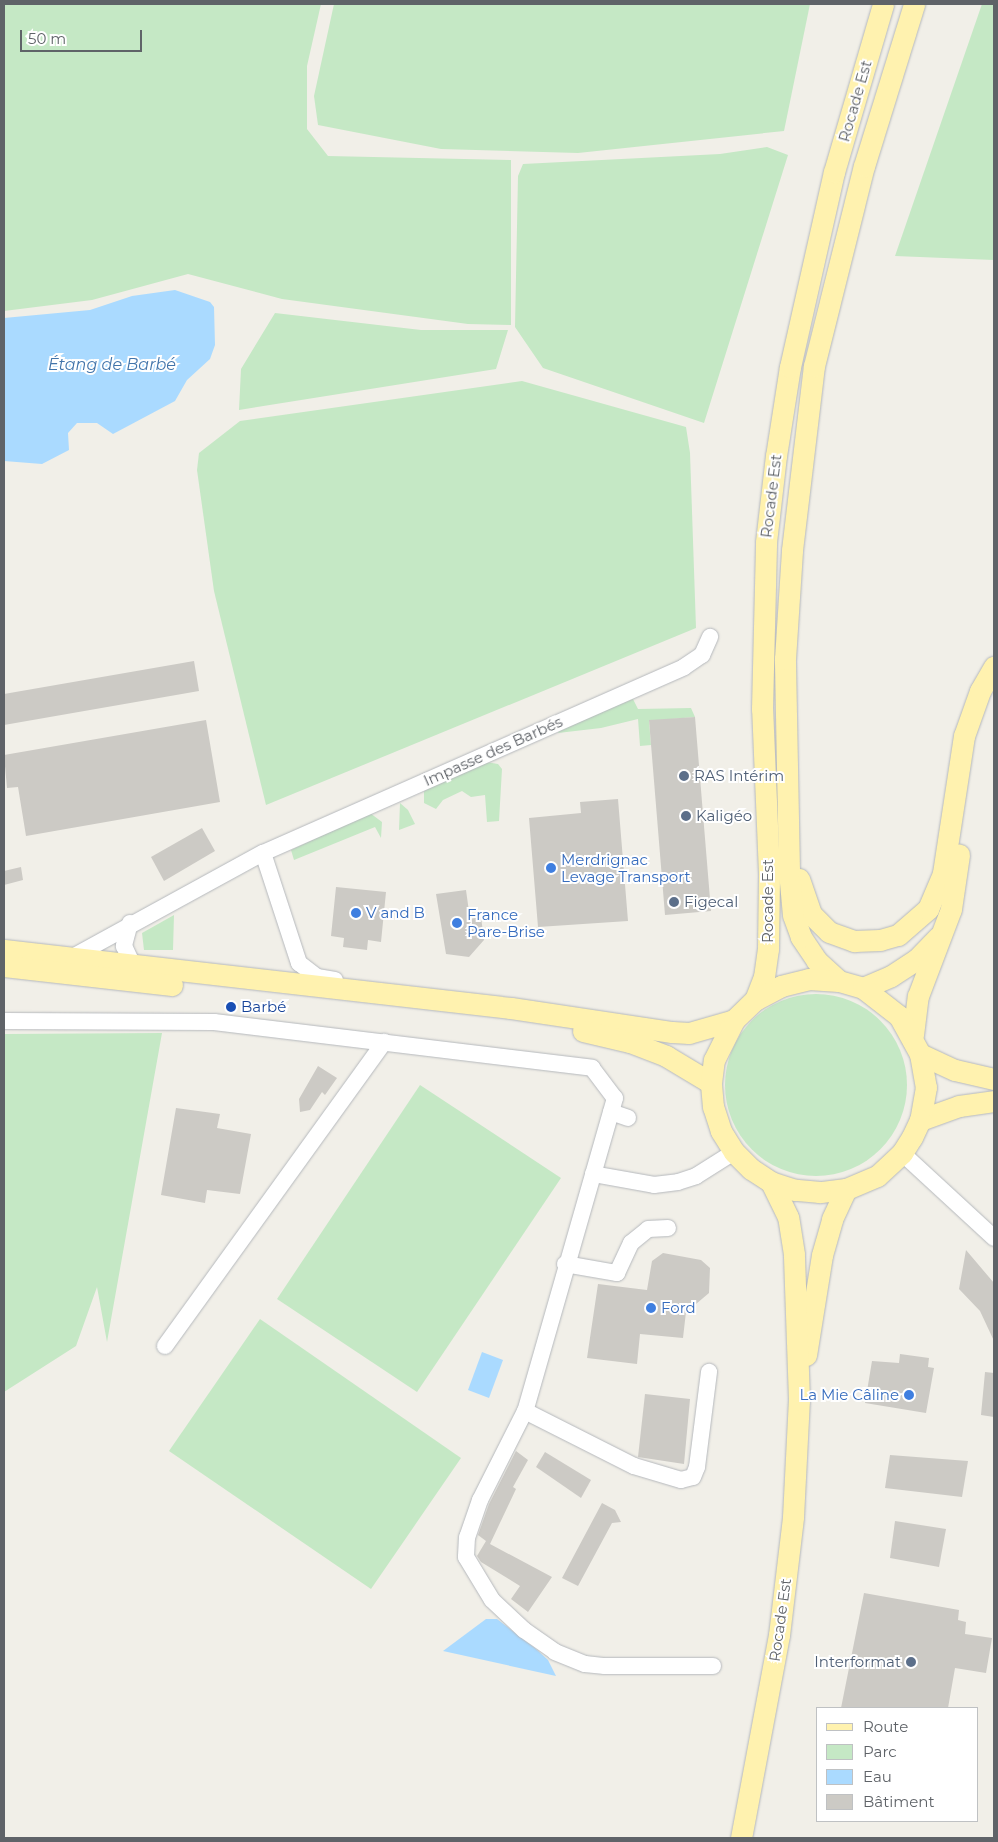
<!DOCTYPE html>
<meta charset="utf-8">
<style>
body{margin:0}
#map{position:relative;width:998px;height:1842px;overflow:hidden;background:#f1efe8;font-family:Montserrat,sans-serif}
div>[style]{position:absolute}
.green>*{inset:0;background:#c5e8c5}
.round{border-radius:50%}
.water>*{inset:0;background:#aadaff}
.building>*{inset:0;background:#cccac5}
.roads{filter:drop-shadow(0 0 1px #b5b8bc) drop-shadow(0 0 1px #b5b8bc)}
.minor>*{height:16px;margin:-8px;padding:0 8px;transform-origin:8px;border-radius:8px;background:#fff}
.major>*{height:21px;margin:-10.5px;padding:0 10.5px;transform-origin:10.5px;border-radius:10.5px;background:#fff2af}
.dots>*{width:14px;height:14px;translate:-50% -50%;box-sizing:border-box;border:2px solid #fff;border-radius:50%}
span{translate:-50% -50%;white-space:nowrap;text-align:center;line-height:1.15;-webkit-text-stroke:4px #fff;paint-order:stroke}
.street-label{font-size:15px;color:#5f6368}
.service-label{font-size:15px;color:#4e5e75}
.left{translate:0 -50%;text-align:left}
.right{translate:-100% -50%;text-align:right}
.shop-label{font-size:15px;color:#366cbe}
.transit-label{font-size:15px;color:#164399}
.water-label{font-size:16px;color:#4174aa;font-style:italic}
.frame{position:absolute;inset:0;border:5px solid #5f6368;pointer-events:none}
.legend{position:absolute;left:816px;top:1707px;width:162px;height:115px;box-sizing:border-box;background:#fff;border:1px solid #bfc1c3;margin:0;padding:6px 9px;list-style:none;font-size:15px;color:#5f6368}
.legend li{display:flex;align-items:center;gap:10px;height:25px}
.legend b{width:25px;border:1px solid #bfc1c3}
.scale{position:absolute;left:20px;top:30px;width:122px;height:22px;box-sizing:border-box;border:2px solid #5f6368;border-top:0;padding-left:6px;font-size:15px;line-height:18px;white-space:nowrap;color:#5f6368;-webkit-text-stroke:4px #fff;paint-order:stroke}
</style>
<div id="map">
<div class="green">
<div style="clip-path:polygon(4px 4px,321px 4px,307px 66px,307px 129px,328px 156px,511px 160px,511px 325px,468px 324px,282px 299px,188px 274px,92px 300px,4px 311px)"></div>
<div style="clip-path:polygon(334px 4px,810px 4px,784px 131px,578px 153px,441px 149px,318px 125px,314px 96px)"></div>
<div style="clip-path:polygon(982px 4px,994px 4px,994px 260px,895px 256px)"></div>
<div style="clip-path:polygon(767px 147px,788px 155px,704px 423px,543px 368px,515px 327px,518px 176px,523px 164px,720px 154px)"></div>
<div style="clip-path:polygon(275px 313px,421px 330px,508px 330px,496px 369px,239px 410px,241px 369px)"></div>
<div style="clip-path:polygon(522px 381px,686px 427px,690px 453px,696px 628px,266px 805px,214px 591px,197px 470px,199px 453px,240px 421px)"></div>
<div style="clip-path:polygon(633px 699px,638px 709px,691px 708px,695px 717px,649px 721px,651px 745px,640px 746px,638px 719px,601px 728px,558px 733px,560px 728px)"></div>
<div style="clip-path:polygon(486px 762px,498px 764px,502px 769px,499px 821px,487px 822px,485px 795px,471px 797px,462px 791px,443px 800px,436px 809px,424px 803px,424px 791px)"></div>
<div style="clip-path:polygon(400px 803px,408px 810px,415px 824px,399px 830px)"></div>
<div style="clip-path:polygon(370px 813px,382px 822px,381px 838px,375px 827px,294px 860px,291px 850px)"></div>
<div style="clip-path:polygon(174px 915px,173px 950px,144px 950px,142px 933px)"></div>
<div class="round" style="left:725px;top:994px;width:182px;height:182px"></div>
<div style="clip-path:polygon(162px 1033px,107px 1342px,97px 1287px,76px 1346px,4px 1392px,4px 1034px)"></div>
<div style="clip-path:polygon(420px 1085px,561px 1178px,417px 1392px,277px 1299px)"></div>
<div style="clip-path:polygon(260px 1319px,461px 1458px,371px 1589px,169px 1451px)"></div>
</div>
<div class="water">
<div style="clip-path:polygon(175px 290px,210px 302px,214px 307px,215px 345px,210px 359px,187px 380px,175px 401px,113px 434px,97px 423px,77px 423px,68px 433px,69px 450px,42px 464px,4px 461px,4px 318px,90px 310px,132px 296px)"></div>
<div style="clip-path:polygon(482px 1352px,503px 1360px,489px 1398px,468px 1390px)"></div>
<div style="clip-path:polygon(486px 1619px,497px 1619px,536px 1649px,548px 1660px,556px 1676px,443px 1651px)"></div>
</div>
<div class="building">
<div style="clip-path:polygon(194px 661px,199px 691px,4px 725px,4px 694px)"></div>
<div style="clip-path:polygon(695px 717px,711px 911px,665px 915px,649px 720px)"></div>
<div style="clip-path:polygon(206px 720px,220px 802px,26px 836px,18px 787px,7px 788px,4px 755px)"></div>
<div style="clip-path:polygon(618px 799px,628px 921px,538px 927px,529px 818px,581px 813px,580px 802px)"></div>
<div style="clip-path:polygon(202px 828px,215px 851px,164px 881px,151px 857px)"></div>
<div style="clip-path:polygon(21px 867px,23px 880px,4px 885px,4px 871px)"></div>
<div style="clip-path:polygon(336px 887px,386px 892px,381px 942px,368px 940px,367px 950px,343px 947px,344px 938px,331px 936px)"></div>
<div style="clip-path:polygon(466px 890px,470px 919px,481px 917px,484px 940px,469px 957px,446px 954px,436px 894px)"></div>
<div style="clip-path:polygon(318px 1066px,337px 1078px,325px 1095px,322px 1092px,310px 1110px,300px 1112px,299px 1099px)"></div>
<div style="clip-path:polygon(176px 1108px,220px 1114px,217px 1128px,251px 1134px,240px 1194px,207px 1190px,205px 1203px,161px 1195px)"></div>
<div style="clip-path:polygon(966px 1250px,994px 1283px,994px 1341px,980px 1311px,959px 1289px)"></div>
<div style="clip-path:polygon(663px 1253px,701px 1260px,710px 1268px,709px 1293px,696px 1304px,687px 1303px,683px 1338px,640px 1334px,637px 1364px,587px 1358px,598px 1284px,647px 1290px,652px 1261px)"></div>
<div style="clip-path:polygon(900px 1354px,929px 1358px,928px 1367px,934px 1368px,926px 1413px,865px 1403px,872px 1361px,899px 1363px)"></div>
<div style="clip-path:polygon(985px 1372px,994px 1373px,994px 1417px,981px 1415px)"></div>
<div style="clip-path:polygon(645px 1394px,690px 1399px,684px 1464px,638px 1457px)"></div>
<div style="clip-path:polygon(516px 1451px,528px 1460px,513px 1487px,516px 1489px,490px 1544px,552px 1577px,528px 1612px,511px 1599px,520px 1586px,481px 1562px,477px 1556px,486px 1541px,478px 1535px,489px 1504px)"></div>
<div style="clip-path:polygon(545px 1452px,591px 1480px,581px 1498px,536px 1467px)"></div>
<div style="clip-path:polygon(890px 1455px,968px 1461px,962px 1497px,885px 1488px)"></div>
<div style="clip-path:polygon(602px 1503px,615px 1510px,621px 1522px,612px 1523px,578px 1586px,562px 1578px)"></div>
<div style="clip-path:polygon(895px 1521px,946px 1529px,939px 1567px,890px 1558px)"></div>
<div style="clip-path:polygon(864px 1593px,959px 1610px,958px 1620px,966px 1622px,965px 1634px,992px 1638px,986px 1673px,955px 1668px,948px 1708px,841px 1708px)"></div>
</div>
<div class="roads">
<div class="minor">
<div style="left:263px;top:853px;width:116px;rotate:71.9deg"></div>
<div style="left:299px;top:963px;width:23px;rotate:38deg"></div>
<div style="left:317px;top:977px;width:18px;rotate:9deg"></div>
<div style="left:130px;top:923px;width:24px;rotate:105deg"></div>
<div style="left:124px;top:946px;width:29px;rotate:65deg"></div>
<div style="left:69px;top:959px;width:221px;rotate:-28.7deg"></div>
<div style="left:263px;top:853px;width:460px;rotate:-23.8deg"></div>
<div style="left:684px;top:667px;width:22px;rotate:-34deg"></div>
<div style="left:702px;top:655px;width:20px;rotate:-66deg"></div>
<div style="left:4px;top:1021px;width:210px;rotate:0.3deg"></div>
<div style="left:214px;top:1022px;width:381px;rotate:6.9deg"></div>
<div style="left:592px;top:1068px;width:38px;rotate:53deg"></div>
<div style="left:615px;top:1098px;width:326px;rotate:106deg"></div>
<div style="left:525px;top:1411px;width:100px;rotate:116.8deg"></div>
<div style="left:480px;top:1500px;width:39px;rotate:109deg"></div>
<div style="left:467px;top:1537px;width:20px;rotate:93deg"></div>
<div style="left:466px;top:1557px;width:50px;rotate:58.8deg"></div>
<div style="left:492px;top:1600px;width:44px;rotate:43.2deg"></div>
<div style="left:524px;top:1630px;width:38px;rotate:35deg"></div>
<div style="left:555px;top:1652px;width:32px;rotate:22deg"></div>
<div style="left:585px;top:1664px;width:20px;rotate:6deg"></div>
<div style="left:605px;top:1666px;width:108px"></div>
<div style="left:611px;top:1112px;width:18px;rotate:19deg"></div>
<div style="left:902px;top:1153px;width:125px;rotate:42.7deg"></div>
<div style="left:593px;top:1174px;width:62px;rotate:10.2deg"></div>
<div style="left:654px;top:1185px;width:24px;rotate:-7deg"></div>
<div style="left:678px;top:1182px;width:19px;rotate:-18deg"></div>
<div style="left:696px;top:1176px;width:45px;rotate:-32.3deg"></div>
<div style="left:565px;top:1264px;width:53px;rotate:9.8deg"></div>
<div style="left:617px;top:1273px;width:33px;rotate:-65deg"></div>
<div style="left:631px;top:1243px;width:22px;rotate:-39deg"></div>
<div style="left:648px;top:1229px;width:20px;rotate:-3deg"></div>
<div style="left:165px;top:1346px;width:375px;rotate:-54.2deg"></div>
<div style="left:525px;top:1411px;width:122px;rotate:26.8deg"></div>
<div style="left:634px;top:1466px;width:49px;rotate:16.6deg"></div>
<div style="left:681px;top:1480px;width:12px;rotate:-14deg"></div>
<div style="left:693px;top:1477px;width:11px;rotate:-68deg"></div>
<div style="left:697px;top:1467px;width:96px;rotate:-82.8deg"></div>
</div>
<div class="major">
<div style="left:799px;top:879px;width:37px;rotate:71deg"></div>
<div style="left:811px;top:914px;width:25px;rotate:45deg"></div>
<div style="left:829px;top:932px;width:27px;rotate:20deg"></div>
<div style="left:854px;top:941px;width:26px;rotate:-2deg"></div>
<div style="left:880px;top:940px;width:19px;rotate:-16deg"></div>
<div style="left:898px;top:935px;width:40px;rotate:-41deg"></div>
<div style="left:928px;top:909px;width:39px;rotate:-67deg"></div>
<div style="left:943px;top:873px;width:139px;rotate:-81.3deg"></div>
<div style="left:964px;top:736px;width:48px;rotate:-70.4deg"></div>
<div style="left:980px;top:691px;width:28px;rotate:-60deg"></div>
<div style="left:4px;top:950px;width:510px;rotate:6.53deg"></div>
<div style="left:511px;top:1008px;width:163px;rotate:8.5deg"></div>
<div style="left:672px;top:1032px;width:17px;rotate:3deg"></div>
<div style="left:689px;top:1033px;width:47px;rotate:-16.1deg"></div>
<div style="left:4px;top:966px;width:169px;rotate:6.5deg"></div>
<div style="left:839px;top:981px;width:30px;rotate:-138deg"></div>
<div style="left:817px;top:961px;width:29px;rotate:-124deg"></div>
<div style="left:801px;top:937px;width:23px;rotate:-110deg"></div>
<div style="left:793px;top:915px;width:44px;rotate:-95.2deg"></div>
<div style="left:789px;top:871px;width:212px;rotate:-91.1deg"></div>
<div style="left:785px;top:659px;width:109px;rotate:-86.3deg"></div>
<div style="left:792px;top:550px;width:185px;rotate:-83.2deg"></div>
<div style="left:814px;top:366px;width:206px;rotate:-76deg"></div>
<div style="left:864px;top:166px;width:170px;rotate:-72.8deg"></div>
<div style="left:863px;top:988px;width:30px;rotate:-23deg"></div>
<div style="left:891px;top:976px;width:30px;rotate:-33deg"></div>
<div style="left:916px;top:960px;width:32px;rotate:-46deg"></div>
<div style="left:755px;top:1000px;width:25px;rotate:-69deg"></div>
<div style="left:764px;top:977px;width:28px;rotate:-82deg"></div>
<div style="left:768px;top:949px;width:76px;rotate:-89.2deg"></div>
<div style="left:769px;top:873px;width:164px;rotate:-92.4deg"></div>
<div style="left:762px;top:709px;width:167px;rotate:-88.6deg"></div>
<div style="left:766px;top:542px;width:87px;rotate:-83.4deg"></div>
<div style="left:776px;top:456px;width:90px;rotate:-81.1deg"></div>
<div style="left:790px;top:367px;width:200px;rotate:-77.3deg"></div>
<div style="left:834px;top:172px;width:175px;rotate:-73.7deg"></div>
<div style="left:583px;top:1031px;width:48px;rotate:13.2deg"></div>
<div style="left:630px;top:1042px;width:39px;rotate:21deg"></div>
<div style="left:666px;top:1056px;width:52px;rotate:31deg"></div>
<div style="left:913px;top:1035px;width:39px;rotate:-83deg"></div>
<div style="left:918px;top:996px;width:93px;rotate:-69.2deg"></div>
<div style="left:951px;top:909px;width:55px;rotate:-81.6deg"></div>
<div style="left:920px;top:1054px;width:38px;rotate:25deg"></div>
<div style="left:955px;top:1070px;width:40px;rotate:13deg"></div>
<div style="left:920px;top:1120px;width:41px;rotate:-19.7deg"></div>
<div style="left:959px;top:1106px;width:35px;rotate:-8deg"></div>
<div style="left:806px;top:1355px;width:101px;rotate:-80.9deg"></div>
<div style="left:822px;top:1255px;width:37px;rotate:-74deg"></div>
<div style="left:832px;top:1219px;width:33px;rotate:-65deg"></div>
<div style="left:741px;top:1838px;width:207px;rotate:-79.4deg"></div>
<div style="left:779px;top:1635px;width:119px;rotate:-83.2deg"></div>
<div style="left:793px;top:1517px;width:117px;rotate:-87.1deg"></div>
<div style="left:799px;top:1400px;width:146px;rotate:-92deg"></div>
<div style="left:794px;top:1254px;width:37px;rotate:-99deg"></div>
<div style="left:788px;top:1217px;width:39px;rotate:-116deg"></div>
<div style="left:771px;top:1182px;width:24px;rotate:-147deg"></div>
<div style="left:751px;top:1169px;width:24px;rotate:-135deg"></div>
<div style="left:734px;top:1152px;width:25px;rotate:-122deg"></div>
<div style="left:721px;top:1131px;width:25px;rotate:-108deg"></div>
<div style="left:713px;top:1107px;width:24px;rotate:-95deg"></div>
<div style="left:711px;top:1083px;width:23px;rotate:-83deg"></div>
<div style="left:714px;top:1060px;width:45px;rotate:-63.4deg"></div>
<div style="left:734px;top:1020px;width:29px;rotate:-44deg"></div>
<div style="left:755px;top:1000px;width:30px;rotate:-28deg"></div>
<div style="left:781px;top:986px;width:29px;rotate:-14deg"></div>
<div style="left:809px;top:979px;width:30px;rotate:4deg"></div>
<div style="left:839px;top:981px;width:25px;rotate:16deg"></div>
<div style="left:863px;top:988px;width:46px;rotate:37.9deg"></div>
<div style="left:899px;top:1016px;width:43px;rotate:61.1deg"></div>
<div style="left:920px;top:1054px;width:34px;rotate:80deg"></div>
<div style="left:926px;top:1087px;width:34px;rotate:100deg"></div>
<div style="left:920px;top:1120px;width:19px;rotate:115deg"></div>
<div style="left:912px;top:1137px;width:19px;rotate:122deg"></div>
<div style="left:902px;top:1153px;width:34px;rotate:137deg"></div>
<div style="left:877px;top:1176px;width:34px;rotate:157deg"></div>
<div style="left:846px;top:1189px;width:26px;rotate:173deg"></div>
<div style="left:820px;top:1192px;width:25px;rotate:-175deg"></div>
<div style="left:795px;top:1190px;width:25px;rotate:-162deg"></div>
</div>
</div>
<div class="dots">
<div style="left:684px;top:776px;background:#5c6f8a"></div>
<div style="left:686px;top:816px;background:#5c6f8a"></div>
<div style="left:551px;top:868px;background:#3f7fe0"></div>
<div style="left:674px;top:902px;background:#5c6f8a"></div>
<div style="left:356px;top:913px;background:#3f7fe0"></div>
<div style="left:457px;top:923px;background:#3f7fe0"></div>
<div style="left:231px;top:1007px;background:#1a4fb4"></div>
<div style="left:651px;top:1308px;background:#3f7fe0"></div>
<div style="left:909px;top:1395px;background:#3f7fe0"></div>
<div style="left:911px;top:1662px;background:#5c6f8a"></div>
</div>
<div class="street-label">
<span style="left:855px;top:101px;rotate:-74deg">Rocade Est</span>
<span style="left:771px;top:496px;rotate:-83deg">Rocade Est</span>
<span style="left:493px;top:751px;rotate:-24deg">Impasse des Barbés</span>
<span style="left:768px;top:901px;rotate:-90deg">Rocade Est</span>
<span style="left:780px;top:1620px;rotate:-82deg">Rocade Est</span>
</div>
<div class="service-label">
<span class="left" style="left:694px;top:776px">RAS Intérim</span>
<span class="left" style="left:696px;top:816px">Kaligéo</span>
<span class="left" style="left:684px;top:902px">Figecal</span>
<span class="right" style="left:901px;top:1662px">Interformat</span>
</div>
<div class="shop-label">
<span class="left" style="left:561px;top:868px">Merdrignac<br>Levage Transport</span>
<span class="left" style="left:366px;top:913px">V and B</span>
<span class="left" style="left:467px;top:923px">France<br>Pare-Brise</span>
<span class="left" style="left:661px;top:1308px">Ford</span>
<span class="right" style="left:899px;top:1395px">La Mie Câline</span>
</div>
<div class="transit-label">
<span class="left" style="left:241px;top:1007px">Barbé</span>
</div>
<div class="water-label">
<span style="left:112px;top:365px">Étang de Barbé</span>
</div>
<div class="frame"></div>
<ul class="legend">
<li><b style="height:6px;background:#fff2af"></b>Route</li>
<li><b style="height:14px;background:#c5e8c5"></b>Parc</li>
<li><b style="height:14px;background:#aadaff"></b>Eau</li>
<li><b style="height:14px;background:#cccac5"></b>Bâtiment</li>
</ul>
<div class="scale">50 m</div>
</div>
